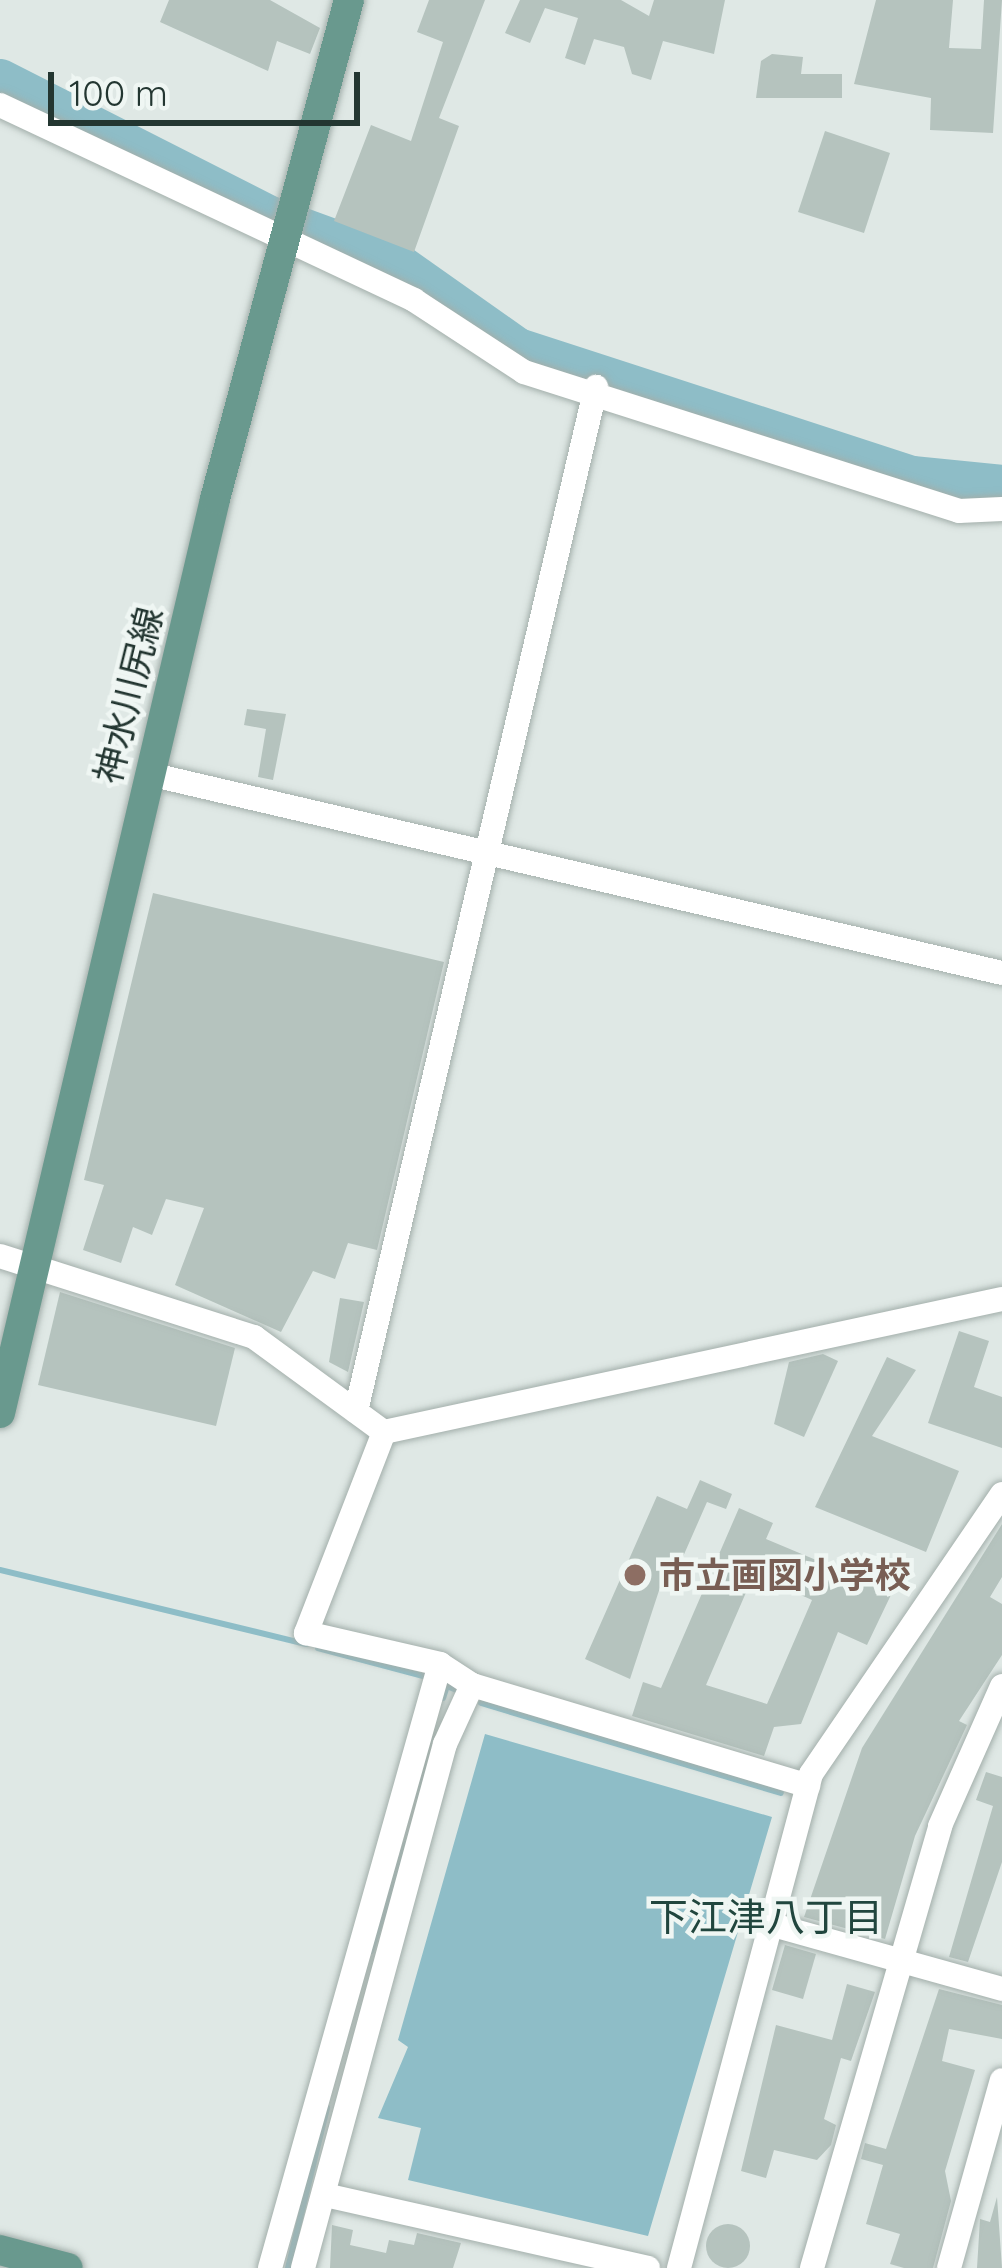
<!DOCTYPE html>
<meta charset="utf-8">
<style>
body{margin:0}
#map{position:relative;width:1002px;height:2268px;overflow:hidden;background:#dfe8e5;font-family:Quicksand,"Noto Sans JP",sans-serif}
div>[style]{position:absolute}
.water>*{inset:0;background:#8ebdc7}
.stream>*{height:6px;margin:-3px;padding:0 3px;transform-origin:3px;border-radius:3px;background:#8ebdc7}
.river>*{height:39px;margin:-19.5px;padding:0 19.5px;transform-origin:19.5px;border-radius:19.5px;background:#8ebdc7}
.building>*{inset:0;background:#b5c3be}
.round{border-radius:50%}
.roads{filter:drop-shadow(0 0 3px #a3afab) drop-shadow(0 0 3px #a3afab)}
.minor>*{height:24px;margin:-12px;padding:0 12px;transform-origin:12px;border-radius:12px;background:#fff}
.major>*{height:30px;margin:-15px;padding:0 15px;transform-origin:15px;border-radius:15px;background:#69998e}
.dots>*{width:33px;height:33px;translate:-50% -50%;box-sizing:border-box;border:6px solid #eff6f3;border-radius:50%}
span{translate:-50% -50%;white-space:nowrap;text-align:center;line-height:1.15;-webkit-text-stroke:9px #eff6f3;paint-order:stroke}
.street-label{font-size:36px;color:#233631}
.education-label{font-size:36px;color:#785e54;font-weight:700}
.left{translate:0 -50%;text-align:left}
.neighbourhood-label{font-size:39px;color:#21463e}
.scale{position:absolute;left:48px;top:72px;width:312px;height:54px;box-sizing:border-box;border:6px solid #233631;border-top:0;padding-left:15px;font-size:36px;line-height:42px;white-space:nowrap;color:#233631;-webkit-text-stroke:9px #eff6f3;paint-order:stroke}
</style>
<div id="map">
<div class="water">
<div style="clip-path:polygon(485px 1734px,772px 1817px,648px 2236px,408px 2180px,421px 2128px,378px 2118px,408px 2047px,398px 2040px)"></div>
</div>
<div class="stream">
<div style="left:0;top:1570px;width:315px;rotate:13.6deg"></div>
<div style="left:318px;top:1648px;width:109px;rotate:14.9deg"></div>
<div style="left:443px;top:1698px;width:13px;rotate:-72deg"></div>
<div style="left:447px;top:1686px;width:11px;rotate:22deg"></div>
<div style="left:481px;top:1703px;width:313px;rotate:16.7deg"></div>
<div style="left:419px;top:1797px;width:35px;rotate:-82deg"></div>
<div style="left:371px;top:1951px;width:113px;rotate:-71.9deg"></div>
<div style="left:288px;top:2268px;width:165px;rotate:-76.3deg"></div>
</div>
<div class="river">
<div style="left:0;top:78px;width:303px;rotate:26.9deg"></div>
<div style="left:270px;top:215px;width:134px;rotate:20.1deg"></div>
<div style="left:396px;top:261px;width:149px;rotate:35.2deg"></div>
<div style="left:518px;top:347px;width:414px;rotate:18deg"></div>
<div style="left:912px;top:475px;width:90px;rotate:5.7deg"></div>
</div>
<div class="building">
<div style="clip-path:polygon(169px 0,270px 0,320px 28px,310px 54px,277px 41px,268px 71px,160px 22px)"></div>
<div style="clip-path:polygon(429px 0,485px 0,439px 118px,459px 126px,414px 252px,334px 221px,371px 125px,411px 141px,443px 42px,417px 32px)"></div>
<div style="clip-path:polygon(520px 0,621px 0,649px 16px,654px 0,725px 0,714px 54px,663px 41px,651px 80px,632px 74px,624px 47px,594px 39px,585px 65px,565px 58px,578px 18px,545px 8px,530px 43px,505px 33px)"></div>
<div style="clip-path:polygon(876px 0,953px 0,949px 48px,981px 49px,984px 0,1002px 0,993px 133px,930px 130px,931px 98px,854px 84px)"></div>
<div style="clip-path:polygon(772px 54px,803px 57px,801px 74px,842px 74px,842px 98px,756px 98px,761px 61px)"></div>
<div style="clip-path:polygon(825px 131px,890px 153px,864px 233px,798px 212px)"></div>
<div style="clip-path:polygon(247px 709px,286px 714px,273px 780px,258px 777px,266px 729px,244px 725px)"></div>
<div style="clip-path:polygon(153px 893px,444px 962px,377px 1250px,348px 1243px,335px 1279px,313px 1271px,281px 1332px,175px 1285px,204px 1208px,166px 1199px,152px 1235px,133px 1227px,121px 1263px,83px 1250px,104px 1185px,84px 1180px)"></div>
<div style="clip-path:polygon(60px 1292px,235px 1348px,216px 1426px,38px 1385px)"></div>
<div style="clip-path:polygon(340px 1298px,364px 1302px,348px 1372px,329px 1362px)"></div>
<div style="clip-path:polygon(959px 1331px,989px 1341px,974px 1387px,1002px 1397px,1002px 1448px,928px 1423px)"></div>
<div style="clip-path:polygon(823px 1354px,838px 1361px,804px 1437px,774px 1424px,789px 1362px)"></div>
<div style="clip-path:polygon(887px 1357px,916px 1370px,872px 1436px,959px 1471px,926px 1552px,815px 1507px)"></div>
<div style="clip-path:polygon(700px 1480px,732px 1494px,726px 1509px,707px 1502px,682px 1559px,671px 1554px,630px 1679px,585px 1659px,657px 1496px,687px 1509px)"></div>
<div style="clip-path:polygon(evenodd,739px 1508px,773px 1523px,766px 1539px,859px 1578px,867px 1562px,900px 1576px,867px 1645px,838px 1632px,801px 1724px,774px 1727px,764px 1756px,632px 1716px,643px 1682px,661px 1688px,739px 1508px,754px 1574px,812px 1600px,767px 1704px,706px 1685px,754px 1574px)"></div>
<div style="clip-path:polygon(1002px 1524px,1002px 1577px,990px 1597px,1002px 1604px,1002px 1655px,959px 1721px,967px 1725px,915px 1836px,885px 1939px,804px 1917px,862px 1748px)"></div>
<div style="clip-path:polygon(986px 1772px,1002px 1777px,1002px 1862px,968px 1962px,949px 1957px,993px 1806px,976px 1800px)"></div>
<div style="clip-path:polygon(785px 1945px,816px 1954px,803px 1999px,772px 1990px)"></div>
<div style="clip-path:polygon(847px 1984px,875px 1992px,851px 2061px,841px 2058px,824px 2119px,836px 2125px,831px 2145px,817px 2160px,774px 2150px,766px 2178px,741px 2171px,776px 2025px,832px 2040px)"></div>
<div style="clip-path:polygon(939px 1989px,1002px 2005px,1002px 2039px,949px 2029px,942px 2061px,975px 2070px,945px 2171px,951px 2201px,933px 2268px,904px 2268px,890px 2264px,900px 2234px,866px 2224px,883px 2165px,861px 2159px,865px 2143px,886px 2149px)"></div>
<div style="clip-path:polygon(997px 2197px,1002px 2268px,977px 2268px,980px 2219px,990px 2222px)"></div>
<div class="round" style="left:706px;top:2224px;width:44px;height:44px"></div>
<div style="clip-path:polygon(332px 2225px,353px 2230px,350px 2245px,386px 2253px,389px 2240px,414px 2245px,417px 2233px,461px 2243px,453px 2268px,330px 2268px)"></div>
</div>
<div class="roads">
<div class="minor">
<div style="left:0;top:105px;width:458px;rotate:25.2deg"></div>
<div style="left:414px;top:300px;width:131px;rotate:33.2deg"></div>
<div style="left:524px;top:372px;width:457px;rotate:17.7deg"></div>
<div style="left:959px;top:511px;width:43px;rotate:-2.7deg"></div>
<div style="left:149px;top:774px;width:876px;rotate:13.13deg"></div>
<div style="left:0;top:1256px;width:267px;rotate:17.7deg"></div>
<div style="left:254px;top:1337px;width:161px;rotate:36.2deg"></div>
<div style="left:384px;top:1432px;width:632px;rotate:-12.15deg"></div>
<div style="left:356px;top:1411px;width:1052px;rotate:-76.81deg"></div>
<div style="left:384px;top:1432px;width:216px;rotate:111.2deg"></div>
<div style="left:306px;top:1633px;width:138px;rotate:13deg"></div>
<div style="left:440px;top:1664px;width:38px;rotate:33deg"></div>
<div style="left:472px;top:1685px;width:351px;rotate:16.7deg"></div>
<div style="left:773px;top:1925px;width:238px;rotate:15.6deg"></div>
<div style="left:325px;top:2195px;width:331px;rotate:12.7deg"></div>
<div style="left:270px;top:2268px;width:627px;rotate:-74.28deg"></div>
<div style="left:303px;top:2268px;width:543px;rotate:-74.84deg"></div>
<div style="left:445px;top:1744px;width:65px;rotate:-65.4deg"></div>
<div style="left:679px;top:2268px;width:511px;rotate:-75.04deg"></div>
<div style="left:811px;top:1774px;width:339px;rotate:-55.7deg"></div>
<div style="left:812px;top:2268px;width:460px;rotate:-73.8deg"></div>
<div style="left:940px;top:1826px;width:153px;rotate:-66.1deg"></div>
<div style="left:949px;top:2268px;width:195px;rotate:-74.3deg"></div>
</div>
<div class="major">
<div style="left:0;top:1413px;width:939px;rotate:-76.76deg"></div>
<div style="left:215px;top:499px;width:517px;rotate:-74.97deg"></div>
<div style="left:0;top:2250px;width:70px;rotate:14.8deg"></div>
</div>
</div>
<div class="dots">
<div style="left:635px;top:1575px;background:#8d6e63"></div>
</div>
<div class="street-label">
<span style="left:128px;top:695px;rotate:-76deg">神水川尻線</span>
</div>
<div class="education-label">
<span class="left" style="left:659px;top:1575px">市立画図小学校</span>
</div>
<div class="neighbourhood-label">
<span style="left:766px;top:1917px">下江津八丁目</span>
</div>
<div class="scale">100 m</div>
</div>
